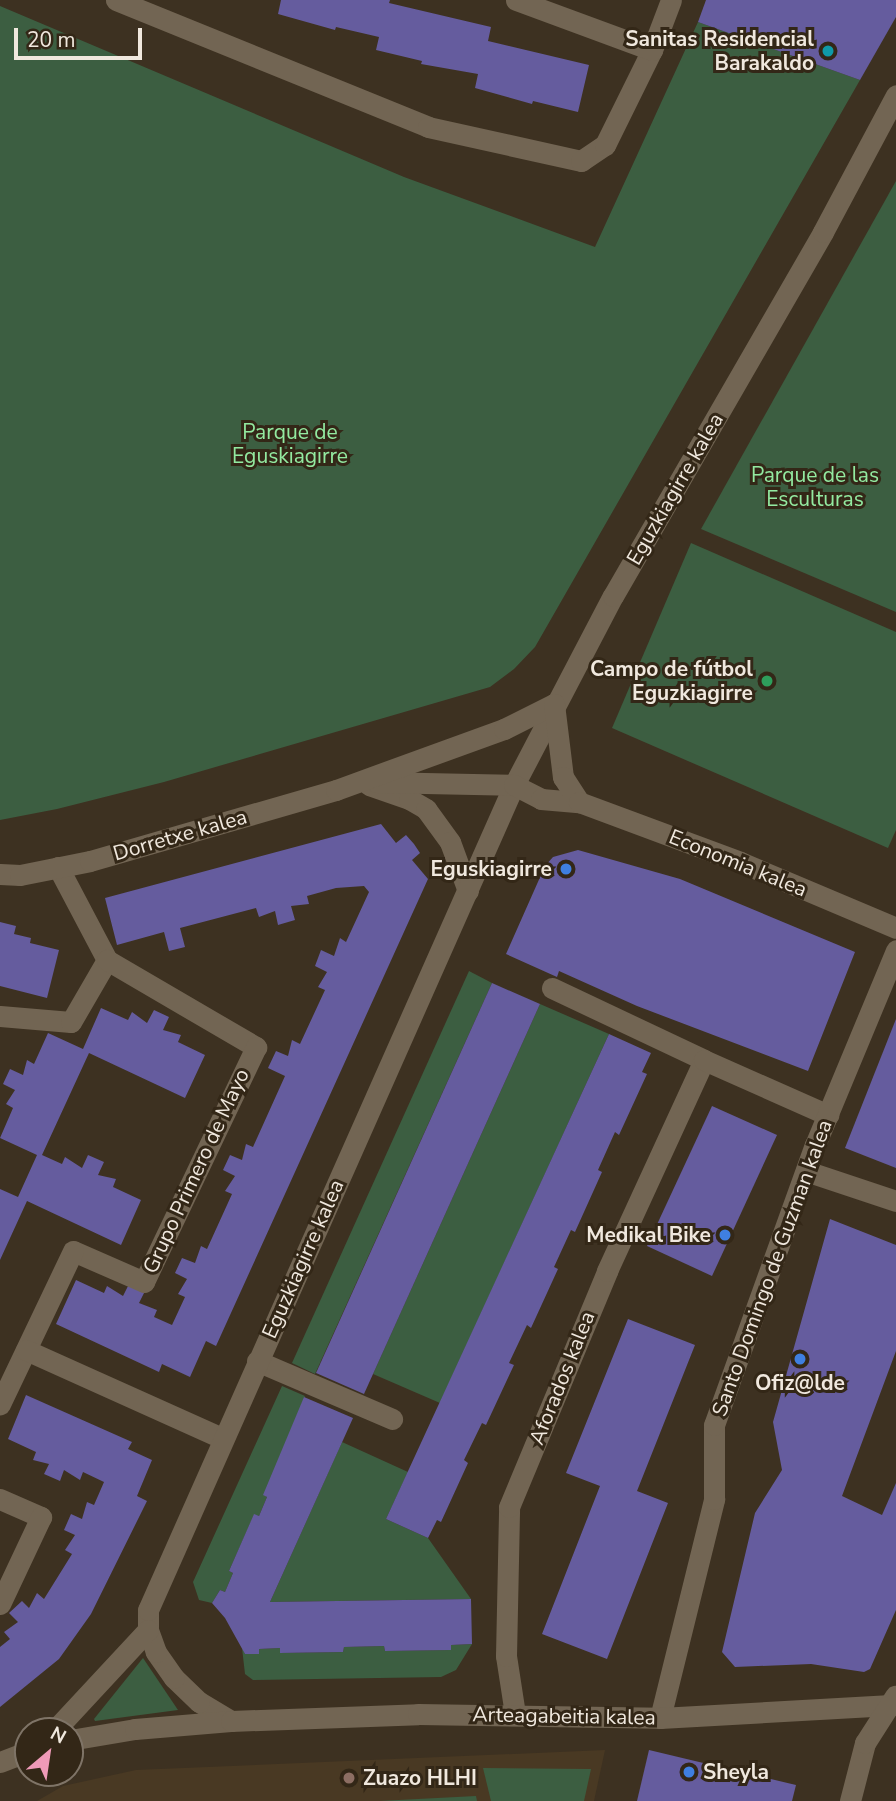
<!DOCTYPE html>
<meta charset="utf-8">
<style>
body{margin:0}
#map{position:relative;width:896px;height:1801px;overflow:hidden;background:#3d3121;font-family:"Nunito Sans",sans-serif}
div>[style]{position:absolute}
.built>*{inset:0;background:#493923}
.green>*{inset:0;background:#3c5e41}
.building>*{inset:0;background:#655c9e}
.lane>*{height:21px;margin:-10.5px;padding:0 10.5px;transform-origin:10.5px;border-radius:10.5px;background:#726553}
.street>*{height:21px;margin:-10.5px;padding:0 10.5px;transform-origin:10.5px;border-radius:10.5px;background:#726553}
.secondary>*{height:21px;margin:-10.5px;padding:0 10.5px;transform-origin:10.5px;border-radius:10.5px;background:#726553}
.dots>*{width:19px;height:19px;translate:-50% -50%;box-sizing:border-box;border:4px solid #332717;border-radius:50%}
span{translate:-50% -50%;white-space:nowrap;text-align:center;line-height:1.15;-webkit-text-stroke:6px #332717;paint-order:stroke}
.poi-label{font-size:21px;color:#f0e8de;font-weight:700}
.right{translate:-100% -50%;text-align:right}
.left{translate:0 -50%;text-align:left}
.park-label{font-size:21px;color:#93eaa0}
.street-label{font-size:21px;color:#f0e8de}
.north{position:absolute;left:14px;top:1717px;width:70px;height:70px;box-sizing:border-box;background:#332717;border:2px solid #7f7467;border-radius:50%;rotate:29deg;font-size:19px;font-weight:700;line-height:28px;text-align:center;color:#f0e8de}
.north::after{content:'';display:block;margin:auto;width:24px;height:32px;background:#ef9ab8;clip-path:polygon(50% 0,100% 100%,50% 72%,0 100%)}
.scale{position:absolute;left:14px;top:28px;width:128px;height:32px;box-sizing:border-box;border:4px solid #f0e8de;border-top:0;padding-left:9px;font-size:21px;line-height:24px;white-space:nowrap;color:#f0e8de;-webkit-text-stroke:5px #332717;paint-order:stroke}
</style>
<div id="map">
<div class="built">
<div style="clip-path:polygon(605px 1750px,594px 1801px,37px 1801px,63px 1786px,136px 1770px)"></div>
</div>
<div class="green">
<div style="clip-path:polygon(0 6px,404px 177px,595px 247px,698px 22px,860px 80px,535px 647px,514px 669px,490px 687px,164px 782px,57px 809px,0 820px)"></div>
<div style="clip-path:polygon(896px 181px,896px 612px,701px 529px)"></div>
<div style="clip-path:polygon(691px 543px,896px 632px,896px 830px,888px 848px,612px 728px)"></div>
<div style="clip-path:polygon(469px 971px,492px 983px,315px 1374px,292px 1363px)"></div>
<div style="clip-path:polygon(540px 1004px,609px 1034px,440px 1403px,373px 1374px)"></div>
<div style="clip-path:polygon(282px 1386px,305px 1396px,264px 1495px,267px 1497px,259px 1516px,254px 1515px,229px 1571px,233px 1573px,225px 1592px,220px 1590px,212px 1603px,199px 1600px,193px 1582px)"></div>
<div style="clip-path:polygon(342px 1442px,408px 1472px,386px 1519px,428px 1538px,471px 1599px,270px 1602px)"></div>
<div style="clip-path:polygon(472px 1644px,456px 1670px,441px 1677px,253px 1680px,245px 1674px,242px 1648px,245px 1654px,259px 1654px,259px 1649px,280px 1648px,281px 1653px,343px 1652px,344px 1647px,384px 1646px,385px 1651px,450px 1650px,451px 1645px)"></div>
<div style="clip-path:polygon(143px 1658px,178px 1710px,95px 1721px,94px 1719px)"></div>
<div style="clip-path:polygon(483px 1768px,591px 1769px,584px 1801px,491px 1801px)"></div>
<div style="clip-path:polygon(476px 1796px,477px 1801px,379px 1801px)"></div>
</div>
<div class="building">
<div style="clip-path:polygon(281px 0,390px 0,389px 3px,491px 27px,488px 41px,589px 65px,578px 112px,533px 101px,532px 104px,475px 88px,478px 74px,421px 64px,422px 61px,376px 50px,379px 37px,336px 27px,335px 30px,278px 14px)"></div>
<div style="clip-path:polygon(706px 0,896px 0,896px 17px,860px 80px,698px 22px)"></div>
<div style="clip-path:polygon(381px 824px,396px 843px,406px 835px,414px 844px,420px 853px,412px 860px,428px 879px,216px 1346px,206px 1341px,190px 1377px,162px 1364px,159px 1372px,56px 1324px,76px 1280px,104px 1293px,107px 1286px,123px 1296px,129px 1284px,145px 1291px,139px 1303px,157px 1310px,154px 1317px,172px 1325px,185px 1297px,178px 1294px,187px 1279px,175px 1273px,182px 1258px,195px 1263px,201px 1246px,207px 1249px,232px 1194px,225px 1191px,235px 1176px,223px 1170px,230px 1155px,242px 1160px,246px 1144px,253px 1147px,285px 1076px,268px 1068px,276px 1051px,288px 1056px,292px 1040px,300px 1044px,325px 990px,318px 987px,327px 972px,315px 966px,321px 950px,334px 956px,340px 938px,346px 942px,369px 892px,364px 886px,336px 888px,307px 896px,309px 904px,291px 906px,295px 920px,278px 925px,275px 911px,259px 917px,256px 908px,180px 928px,185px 947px,169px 951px,164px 932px,117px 945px,105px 898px)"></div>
<div style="clip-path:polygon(578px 850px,680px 879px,855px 952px,808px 1071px,637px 1006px,559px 971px,557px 977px,506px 954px,545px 866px,553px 857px)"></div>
<div style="clip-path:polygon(0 922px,16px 926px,14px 934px,31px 938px,30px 943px,59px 950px,47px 998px,0 986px)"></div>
<div style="clip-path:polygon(492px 983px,540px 1004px,364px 1394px,316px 1373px)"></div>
<div style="clip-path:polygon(101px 1008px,128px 1020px,132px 1012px,147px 1023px,154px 1010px,169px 1017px,163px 1030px,181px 1035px,178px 1042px,205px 1055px,185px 1098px,89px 1053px,42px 1155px,62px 1164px,65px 1157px,82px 1168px,88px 1155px,104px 1162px,98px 1175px,116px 1179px,113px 1187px,141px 1200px,121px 1245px,27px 1201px,0 1260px,0 1189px,18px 1197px,37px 1155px,0 1138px,13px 1108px,6px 1104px,15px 1090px,3px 1084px,10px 1069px,23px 1075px,27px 1060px,34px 1064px,48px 1033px,83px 1049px)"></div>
<div style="clip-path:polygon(896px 1019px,896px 1168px,845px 1148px)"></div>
<div style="clip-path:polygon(609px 1034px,651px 1053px,642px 1072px,647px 1074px,619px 1135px,615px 1132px,598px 1170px,602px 1172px,575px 1232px,571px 1230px,554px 1267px,558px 1269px,531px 1328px,527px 1325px,509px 1363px,514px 1365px,486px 1425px,482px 1423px,464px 1460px,468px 1463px,441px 1522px,437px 1520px,428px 1538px,386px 1519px)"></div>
<div style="clip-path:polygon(712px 1106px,777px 1135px,712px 1276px,647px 1246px)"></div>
<div style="clip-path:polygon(830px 1219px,896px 1245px,896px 1351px,842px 1496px,882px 1515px,896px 1483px,896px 1610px,870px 1669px,864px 1672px,811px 1664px,735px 1667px,722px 1652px,755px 1513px,782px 1470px,773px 1422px)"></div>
<div style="clip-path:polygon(628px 1319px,695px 1345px,637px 1491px,668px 1503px,607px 1659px,542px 1634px,600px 1486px,566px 1473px)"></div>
<div style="clip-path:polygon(26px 1395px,132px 1442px,128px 1449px,152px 1460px,137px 1496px,147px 1501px,91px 1614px,59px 1659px,0 1707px,0 1647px,10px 1639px,4px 1632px,18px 1622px,9px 1613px,22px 1601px,29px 1608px,37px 1593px,44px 1599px,72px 1554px,65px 1550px,75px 1535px,64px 1530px,71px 1514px,82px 1519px,87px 1502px,94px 1505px,104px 1482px,83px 1472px,80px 1480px,64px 1470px,60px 1481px,44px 1474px,49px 1464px,33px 1460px,36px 1452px,8px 1439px)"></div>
<div style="clip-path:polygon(304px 1397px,353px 1418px,270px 1602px,471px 1599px,472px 1644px,451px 1645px,451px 1650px,385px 1651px,384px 1646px,344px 1647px,343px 1652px,280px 1653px,280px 1648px,259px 1649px,259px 1654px,245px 1654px,225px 1618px,212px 1603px,220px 1590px,225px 1592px,233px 1573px,229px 1571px,254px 1514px,259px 1516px,267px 1497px,263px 1495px)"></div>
<div style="clip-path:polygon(649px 1750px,796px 1785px,792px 1801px,637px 1801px)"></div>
</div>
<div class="lane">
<div style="left:58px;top:867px;width:105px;rotate:62.2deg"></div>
</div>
<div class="street">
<div style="left:116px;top:0;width:337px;rotate:22.1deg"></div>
<div style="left:428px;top:127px;width:157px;rotate:12.5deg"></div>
<div style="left:581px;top:161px;width:29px;rotate:-34deg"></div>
<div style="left:605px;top:145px;width:106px;rotate:-63.7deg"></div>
<div style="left:652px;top:50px;width:53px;rotate:-69.2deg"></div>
<div style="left:516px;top:0;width:145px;rotate:20.2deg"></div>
<div style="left:369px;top:785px;width:42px;rotate:19.3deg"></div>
<div style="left:409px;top:799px;width:20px;rotate:30deg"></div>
<div style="left:426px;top:809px;width:41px;rotate:54deg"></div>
<div style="left:450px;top:842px;width:52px;rotate:69.8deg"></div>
<div style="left:552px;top:988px;width:168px;rotate:25.3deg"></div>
<div style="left:0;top:1016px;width:71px;rotate:4.8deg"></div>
<div style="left:71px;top:1022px;width:72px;rotate:-59.9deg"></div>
<div style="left:107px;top:960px;width:173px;rotate:30.3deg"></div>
<div style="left:256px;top:1047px;width:260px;rotate:115.5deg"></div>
<div style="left:144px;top:1282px;width:77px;rotate:-156.4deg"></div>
<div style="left:73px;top:1251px;width:170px;rotate:115.5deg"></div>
<div style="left:806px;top:1171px;width:95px;rotate:18.4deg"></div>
<div style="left:26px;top:1350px;width:215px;rotate:24.2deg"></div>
<div style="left:257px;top:1361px;width:147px;rotate:23.2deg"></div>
<div style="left:0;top:1499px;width:45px;rotate:23.7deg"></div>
<div style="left:41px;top:1517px;width:96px;rotate:115.2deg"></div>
<div style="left:515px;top:1714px;width:59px;rotate:-98.8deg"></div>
<div style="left:506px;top:1656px;width:149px;rotate:-88.8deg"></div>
<div style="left:509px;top:1507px;width:256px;rotate:-67.4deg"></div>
<div style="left:607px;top:1271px;width:232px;rotate:-65.3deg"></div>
<div style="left:704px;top:1060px;width:136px;rotate:23.9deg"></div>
<div style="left:660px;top:1718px;width:226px;rotate:-76.1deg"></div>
<div style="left:714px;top:1499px;width:74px;rotate:-90deg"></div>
<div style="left:714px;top:1425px;width:298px;rotate:-70.2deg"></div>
<div style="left:815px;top:1145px;width:211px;rotate:-67.4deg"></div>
<div style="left:231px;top:1721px;width:37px;rotate:-149deg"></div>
<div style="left:199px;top:1702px;width:35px;rotate:-136deg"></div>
<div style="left:174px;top:1678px;width:32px;rotate:-125deg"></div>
<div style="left:156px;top:1652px;width:23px;rotate:-110deg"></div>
<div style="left:148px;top:1630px;width:20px;rotate:-90deg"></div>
<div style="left:148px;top:1610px;width:903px;rotate:-66.08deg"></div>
<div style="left:514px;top:785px;width:213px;rotate:-62.4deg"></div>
<div style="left:613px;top:596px;width:420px;rotate:-60deg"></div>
<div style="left:823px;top:232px;width:155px;rotate:-61.9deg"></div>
<div style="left:54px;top:1731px;width:138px;rotate:-47.1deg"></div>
<div style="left:70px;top:1740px;width:66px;rotate:-9.6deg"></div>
<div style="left:135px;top:1729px;width:96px;rotate:-4.8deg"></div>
<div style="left:231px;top:1721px;width:187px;rotate:-2.1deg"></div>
<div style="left:418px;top:1714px;width:242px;rotate:0.9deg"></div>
<div style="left:660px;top:1718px;width:236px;rotate:-3.2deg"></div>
<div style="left:0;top:1762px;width:30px;rotate:-21deg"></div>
<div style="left:850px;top:1801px;width:60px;rotate:-75.5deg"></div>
<div style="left:865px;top:1743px;width:56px;rotate:-57.4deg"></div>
</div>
<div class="secondary">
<div style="left:376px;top:782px;width:138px;rotate:1.2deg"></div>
<div style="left:514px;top:785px;width:30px;rotate:27deg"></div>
<div style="left:541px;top:799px;width:38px;rotate:5deg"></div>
<div style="left:0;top:874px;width:20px;rotate:3deg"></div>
<div style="left:20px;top:875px;width:71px;rotate:-11.3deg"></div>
<div style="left:90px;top:861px;width:256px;rotate:-16.1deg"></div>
<div style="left:336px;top:790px;width:179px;rotate:-20deg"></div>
<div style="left:504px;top:729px;width:56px;rotate:-26.6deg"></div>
<div style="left:554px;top:704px;width:74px;rotate:83deg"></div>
<div style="left:563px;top:777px;width:30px;rotate:57deg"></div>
<div style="left:579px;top:802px;width:172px;rotate:20.4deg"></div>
<div style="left:740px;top:862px;width:169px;rotate:22.9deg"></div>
</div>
<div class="dots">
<div style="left:828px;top:51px;background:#0f9aa8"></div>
<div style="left:767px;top:681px;background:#2e9e5b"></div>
<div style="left:566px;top:869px;background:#3f7fe0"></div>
<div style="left:725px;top:1235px;background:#3f7fe0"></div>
<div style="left:800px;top:1359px;background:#3f7fe0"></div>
<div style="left:689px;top:1772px;background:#3f7fe0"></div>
<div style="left:349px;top:1778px;background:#8d6e63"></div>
</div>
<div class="poi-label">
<span class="right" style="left:814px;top:51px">Sanitas Residencial<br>Barakaldo</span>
<span class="right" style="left:753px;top:681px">Campo de fútbol<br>Eguzkiagirre</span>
<span class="right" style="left:552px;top:869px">Eguskiagirre</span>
<span class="right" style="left:711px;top:1235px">Medikal Bike</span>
<span style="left:800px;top:1383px">Ofiz@lde</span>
<span class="left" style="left:703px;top:1772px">Sheyla</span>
<span class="left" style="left:363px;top:1778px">Zuazo HLHI</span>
</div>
<div class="park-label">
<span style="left:290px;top:444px">Parque de<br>Eguskiagirre</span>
<span style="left:815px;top:487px">Parque de las<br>Esculturas</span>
</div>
<div class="street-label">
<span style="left:675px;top:489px;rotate:-60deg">Eguzkiagirre kalea</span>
<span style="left:180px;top:835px;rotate:-16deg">Dorretxe kalea</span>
<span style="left:738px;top:863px;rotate:22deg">Economia kalea</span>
<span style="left:196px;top:1171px;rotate:-65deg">Grupo Primero de Mayo</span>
<span style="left:303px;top:1259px;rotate:-66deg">Eguzkiagirre kalea</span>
<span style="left:772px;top:1268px;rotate:-70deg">Santo Domingo de Guzman kalea</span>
<span style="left:562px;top:1378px;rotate:-68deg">Aforados kalea</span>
<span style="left:564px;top:1716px;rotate:1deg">Arteagabeitia kalea</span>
</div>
<div class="north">N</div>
<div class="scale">20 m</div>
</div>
